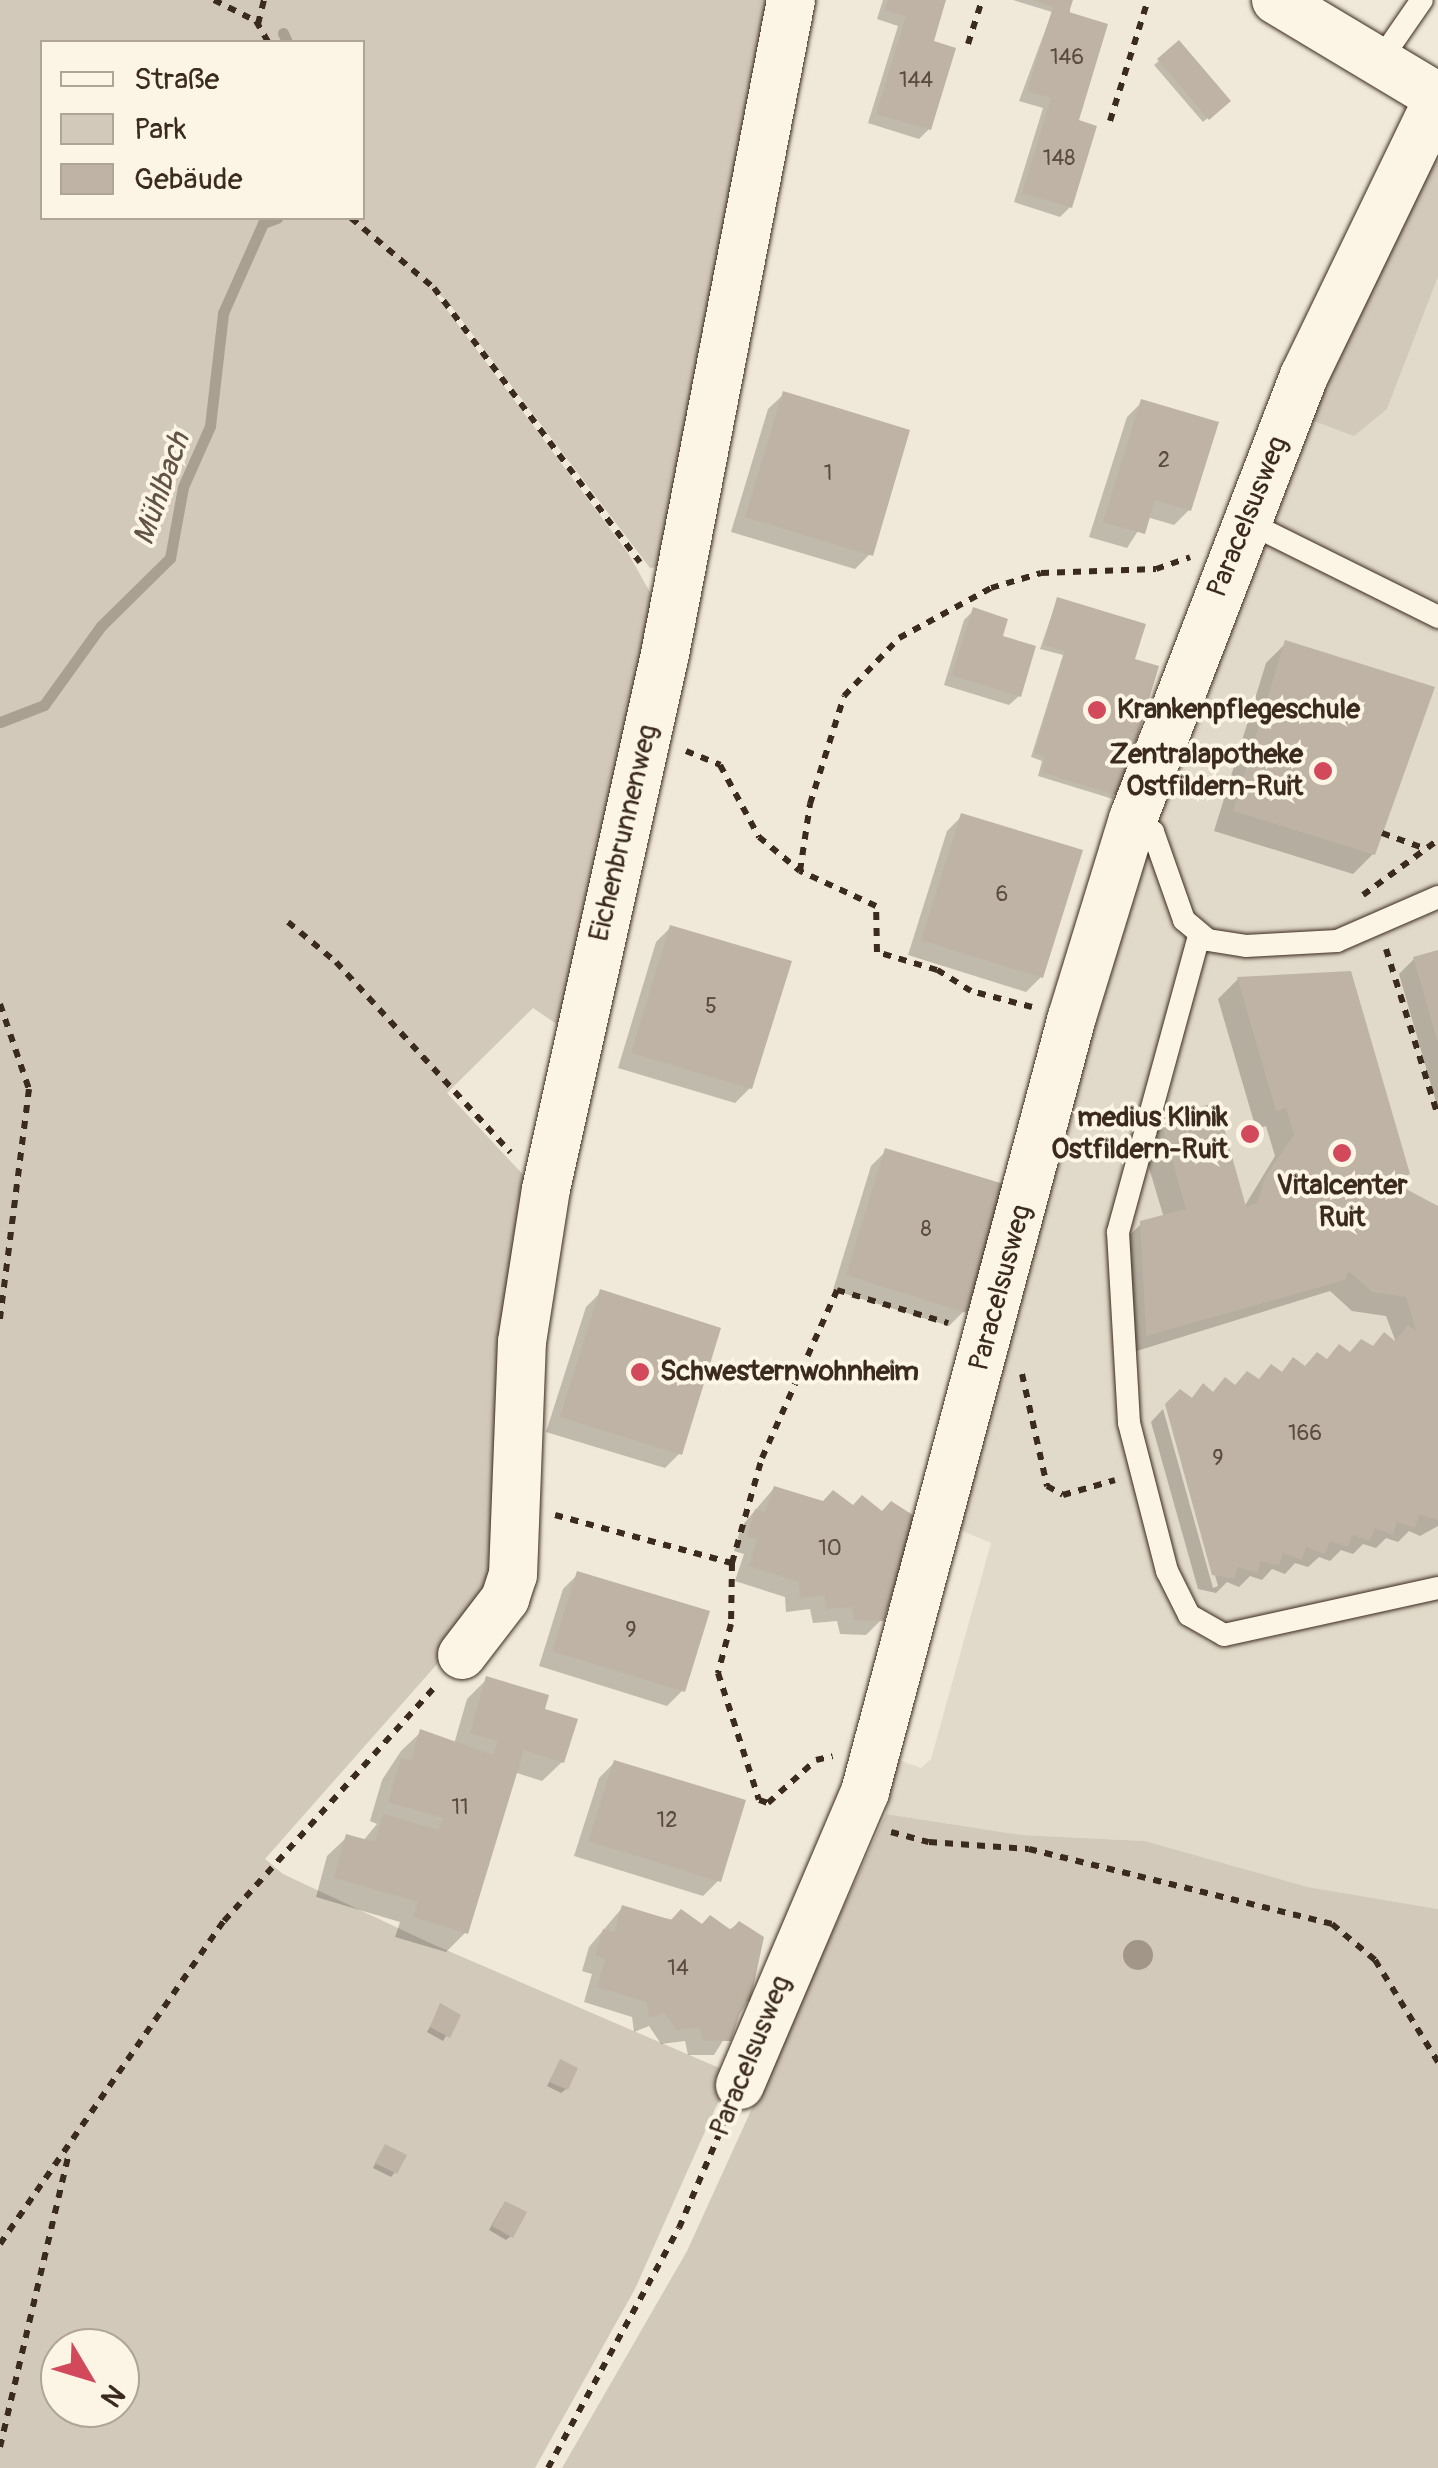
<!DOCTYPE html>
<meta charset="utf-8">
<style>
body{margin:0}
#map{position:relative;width:1438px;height:2468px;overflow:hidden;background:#f0e9d9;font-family:Pangolin,sans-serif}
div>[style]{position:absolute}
.built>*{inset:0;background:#e1d9c9}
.green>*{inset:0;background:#d2c9ba}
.shadow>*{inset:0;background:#0003}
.stream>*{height:11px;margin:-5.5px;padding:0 5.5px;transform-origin:5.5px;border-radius:5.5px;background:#aaa091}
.building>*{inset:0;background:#beb3a4}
.path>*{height:6px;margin-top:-3px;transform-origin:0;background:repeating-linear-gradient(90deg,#3b2a1e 0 8px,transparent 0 16px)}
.roads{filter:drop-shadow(0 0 2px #3b2a1e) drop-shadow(0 0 2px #3b2a1e)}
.service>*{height:22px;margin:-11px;padding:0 11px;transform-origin:11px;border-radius:11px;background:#fcf5e5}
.minor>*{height:48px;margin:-24px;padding:0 24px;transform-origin:24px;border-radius:24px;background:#fcf5e5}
.trees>*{width:30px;height:30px;margin:-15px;border-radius:50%;background:#a19688}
.dots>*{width:28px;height:28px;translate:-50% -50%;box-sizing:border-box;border:5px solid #fcf5e5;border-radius:50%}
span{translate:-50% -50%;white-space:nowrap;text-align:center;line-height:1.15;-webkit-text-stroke:8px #fcf5e5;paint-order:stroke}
.number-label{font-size:22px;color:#5c4c40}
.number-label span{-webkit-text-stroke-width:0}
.street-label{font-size:28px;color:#3b2a1e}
.poi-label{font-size:28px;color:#3b2a1e;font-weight:700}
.left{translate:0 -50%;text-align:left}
.right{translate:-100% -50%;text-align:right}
.water-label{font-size:30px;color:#625346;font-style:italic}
.legend{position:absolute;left:40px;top:40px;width:325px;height:180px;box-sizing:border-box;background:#fcf5e5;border:2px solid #afa495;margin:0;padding:12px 18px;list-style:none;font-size:30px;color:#3b2a1e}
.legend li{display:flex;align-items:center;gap:20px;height:50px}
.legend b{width:50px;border:2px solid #afa495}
.north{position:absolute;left:40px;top:2328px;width:100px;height:100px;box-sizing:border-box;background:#fcf5e5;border:2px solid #afa495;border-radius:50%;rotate:128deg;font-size:28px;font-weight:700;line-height:40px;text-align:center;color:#3b2a1e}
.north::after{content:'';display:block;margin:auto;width:35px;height:45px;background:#d1495b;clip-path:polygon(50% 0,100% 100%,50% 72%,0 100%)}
</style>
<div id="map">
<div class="built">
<div style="clip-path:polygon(1438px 277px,1438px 1909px,1308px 1887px,1145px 1841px,1022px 1835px,886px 1814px,893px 1758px,921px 1768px,931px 1759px,991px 1543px,958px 1529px,1092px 1020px,1141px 864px,1308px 419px,1387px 409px)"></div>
</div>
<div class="green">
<div style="clip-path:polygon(evenodd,0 0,776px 0,662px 567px,650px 568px,448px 302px,430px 287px,628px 553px,655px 601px,561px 1027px,533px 1008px,447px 1093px,528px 1180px,495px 1574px,453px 1646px,265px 1859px,283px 1874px,430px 1943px,731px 2073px,635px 2289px,535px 2468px,0 2468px,0 0,42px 42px,362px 42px,362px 218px,42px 218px,42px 42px,0 0,60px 2348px,120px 2348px,120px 2408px,60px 2408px,60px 2348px)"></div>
<div style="clip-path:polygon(1438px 149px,1438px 277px,1387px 409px,1354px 436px,1308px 419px)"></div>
<div style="clip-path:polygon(886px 1814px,1022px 1835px,1145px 1841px,1308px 1887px,1438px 1909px,1438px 2468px,562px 2468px,687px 2251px)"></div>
</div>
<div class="shadow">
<div style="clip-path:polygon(883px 0,944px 0,931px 43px,929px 129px,919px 139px,868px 123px,898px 26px,877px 19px)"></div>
<div style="clip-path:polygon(1013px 0,1070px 0,1070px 207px,1060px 217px,1014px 202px,1043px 108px,1019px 101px,1052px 12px)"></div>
<div style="clip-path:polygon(1179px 44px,1228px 101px,1203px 122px,1154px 65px)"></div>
<div style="clip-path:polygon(784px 394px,870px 554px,855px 569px,731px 532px,768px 409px)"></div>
<div style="clip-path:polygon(1142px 402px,1189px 510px,1174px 525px,1147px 517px,1127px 548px,1089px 537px,1127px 417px)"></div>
<div style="clip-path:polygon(1057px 600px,1132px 660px,1113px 799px,1038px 776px,1042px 761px,1031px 757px,1063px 655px,1040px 649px)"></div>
<div style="clip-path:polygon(974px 610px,1000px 638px,1019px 696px,1009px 705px,944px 685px,964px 620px)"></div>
<div style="clip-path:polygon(1286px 643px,1373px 854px,1353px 874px,1214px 831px,1266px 663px)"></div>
<div style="clip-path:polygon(962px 816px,1041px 977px,1026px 992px,908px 955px,947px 831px)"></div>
<div style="clip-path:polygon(671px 927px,750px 1088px,735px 1103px,618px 1068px,656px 942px)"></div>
<div style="clip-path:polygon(1438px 953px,1438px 1109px,1399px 974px,1414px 959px)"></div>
<div style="clip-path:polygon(1238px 979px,1407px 1173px,1400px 1180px,1404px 1191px,1438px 1212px,1438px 1526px,1420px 1536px,1409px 1531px,1398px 1542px,1386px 1538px,1376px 1548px,1363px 1544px,1353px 1554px,1341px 1550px,1330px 1561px,1319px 1557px,1308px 1567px,1295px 1563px,1285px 1574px,1272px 1569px,1262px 1580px,1250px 1576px,1239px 1587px,1227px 1582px,1216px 1593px,1198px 1589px,1151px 1422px,1163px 1409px,1213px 1588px,1218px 1586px,1167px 1405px,1190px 1400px,1203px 1386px,1212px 1394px,1397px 1345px,1386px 1316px,1352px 1311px,1330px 1291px,1127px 1354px,1121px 1244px,1141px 1224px,1164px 1218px,1141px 1141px,1161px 1121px,1244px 1207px,1275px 1156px,1266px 1126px,1256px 1129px,1218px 999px)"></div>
<div style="clip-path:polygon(886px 1151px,964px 1311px,949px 1326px,833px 1290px,871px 1166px)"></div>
<div style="clip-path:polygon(601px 1292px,680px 1453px,665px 1468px,546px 1432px,586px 1307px)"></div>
<div style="clip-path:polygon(774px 1488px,905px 1561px,881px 1620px,866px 1635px,840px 1634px,837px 1621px,813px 1623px,810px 1609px,786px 1612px,785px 1597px,735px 1581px,744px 1554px,734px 1551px,741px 1527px)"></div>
<div style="clip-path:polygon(578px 1574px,682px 1691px,667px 1706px,539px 1666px,563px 1589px)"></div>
<div style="clip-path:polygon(487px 1679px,542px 1711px,562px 1762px,542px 1781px,514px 1772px,466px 1932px,446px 1952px,395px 1937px,400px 1922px,316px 1897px,327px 1856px,347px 1837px,363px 1841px,377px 1824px,370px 1821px,382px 1780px,401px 1751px,421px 1732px,454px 1744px,467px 1699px)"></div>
<div style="clip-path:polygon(614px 1763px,718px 1881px,703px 1896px,574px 1856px,599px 1778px)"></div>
<div style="clip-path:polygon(622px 1908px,724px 1932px,739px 1924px,748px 2001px,714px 2055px,688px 2055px,685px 2041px,661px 2044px,649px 2026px,634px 2032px,632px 2017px,584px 2002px,592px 1974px,582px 1971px,589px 1947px)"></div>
<div style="clip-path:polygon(441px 2006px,458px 2016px,443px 2041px,427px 2032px)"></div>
<div style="clip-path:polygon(560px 2062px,566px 2089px,561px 2093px,547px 2086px)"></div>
<div style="clip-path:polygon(381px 2152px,395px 2172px,391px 2177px,373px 2168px)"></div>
<div style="clip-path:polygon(501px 2208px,511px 2236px,506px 2240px,489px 2230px)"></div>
</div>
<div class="stream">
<div style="left:283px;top:33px;width:10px;rotate:66deg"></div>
<div style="left:0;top:722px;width:47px;rotate:-21.1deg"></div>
<div style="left:44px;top:705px;width:97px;rotate:-54.2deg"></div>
<div style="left:101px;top:626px;width:97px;rotate:-44.6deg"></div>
<div style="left:170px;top:558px;width:72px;rotate:-79.6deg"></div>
<div style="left:183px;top:487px;width:67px;rotate:-66.1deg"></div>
<div style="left:210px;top:426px;width:114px;rotate:-83.4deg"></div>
<div style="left:223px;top:313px;width:98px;rotate:-66deg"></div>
<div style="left:263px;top:223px;width:15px;rotate:-20deg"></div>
</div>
<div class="building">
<div style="clip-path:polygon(888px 0,946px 0,934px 41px,956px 48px,931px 130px,876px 114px,906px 16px,885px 10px)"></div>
<div style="clip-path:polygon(1032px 0,1073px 0,1069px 12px,1108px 24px,1079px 120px,1097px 126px,1072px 208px,1022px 193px,1051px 98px,1027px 91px,1053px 7px)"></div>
<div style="clip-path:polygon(1179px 40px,1231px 101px,1209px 120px,1157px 59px)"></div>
<div style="clip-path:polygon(783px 391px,910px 430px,873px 556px,745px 517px)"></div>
<div style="clip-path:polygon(1141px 399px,1219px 422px,1191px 511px,1155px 500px,1145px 534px,1103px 522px)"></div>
<div style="clip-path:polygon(1057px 597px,1146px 624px,1135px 659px,1159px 666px,1119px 796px,1041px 772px,1045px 757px,1034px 753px,1065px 651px,1043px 645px)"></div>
<div style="clip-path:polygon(973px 607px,1008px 619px,1003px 636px,1036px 646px,1021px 697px,952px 675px)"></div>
<div style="clip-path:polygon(1285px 640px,1435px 687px,1375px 855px,1233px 811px)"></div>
<div style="clip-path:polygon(961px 813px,1083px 850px,1043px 978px,921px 940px)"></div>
<div style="clip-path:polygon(670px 925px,792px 961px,752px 1089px,631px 1053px)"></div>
<div style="clip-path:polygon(1438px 950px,1438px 1040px,1437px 1040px,1413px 957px)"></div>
<div style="clip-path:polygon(1351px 971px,1410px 1174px,1402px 1177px,1406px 1189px,1438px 1206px,1438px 1520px,1419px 1515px,1415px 1528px,1397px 1522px,1393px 1535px,1375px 1528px,1370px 1541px,1352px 1535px,1348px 1547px,1330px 1541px,1325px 1554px,1306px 1547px,1302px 1560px,1283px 1553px,1279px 1566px,1261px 1561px,1257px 1573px,1238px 1567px,1234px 1579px,1212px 1575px,1165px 1404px,1180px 1389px,1192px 1398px,1203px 1383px,1213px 1392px,1225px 1377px,1235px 1385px,1247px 1371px,1259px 1379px,1271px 1364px,1282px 1372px,1293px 1357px,1305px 1366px,1317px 1352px,1327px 1359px,1339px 1344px,1350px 1352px,1361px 1339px,1373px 1346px,1384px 1332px,1395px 1341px,1408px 1325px,1416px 1331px,1406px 1297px,1372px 1292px,1349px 1271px,1345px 1280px,1146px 1336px,1140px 1221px,1186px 1209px,1160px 1119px,1217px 1102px,1246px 1207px,1257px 1203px,1266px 1175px,1294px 1135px,1286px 1108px,1276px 1111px,1237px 977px)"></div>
<div style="clip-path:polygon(885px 1148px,1007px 1185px,967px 1313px,846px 1275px)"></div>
<div style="clip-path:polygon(600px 1289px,721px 1328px,682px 1455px,560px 1417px)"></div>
<div style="clip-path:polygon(774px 1486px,823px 1501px,833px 1490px,853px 1505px,862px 1495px,882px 1511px,891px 1501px,916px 1517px,902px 1581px,896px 1580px,884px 1621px,854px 1620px,852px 1607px,827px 1609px,824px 1595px,800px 1598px,799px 1582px,749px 1566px,757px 1539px,747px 1537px,755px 1509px,765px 1512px)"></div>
<div style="clip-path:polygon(577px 1571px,710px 1611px,685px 1692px,552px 1651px)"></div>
<div style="clip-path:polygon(486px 1676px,549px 1695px,545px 1709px,578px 1719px,564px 1763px,524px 1750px,468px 1934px,413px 1917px,418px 1902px,334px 1878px,346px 1834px,375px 1842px,383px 1814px,439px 1830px,443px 1818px,388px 1802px,401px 1758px,411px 1761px,420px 1729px,493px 1755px,498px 1741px,470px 1733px)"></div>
<div style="clip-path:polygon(614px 1760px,746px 1800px,721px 1882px,588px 1841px)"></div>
<div style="clip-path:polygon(622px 1905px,671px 1920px,681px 1909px,702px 1924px,710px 1915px,731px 1930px,739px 1921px,764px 1937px,750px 2002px,744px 2000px,731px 2041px,703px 2041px,699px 2027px,677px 2030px,664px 2013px,649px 2018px,647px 2002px,597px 1987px,605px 1959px,595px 1956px,603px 1929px,614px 1932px)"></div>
<div style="clip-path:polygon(440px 2003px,461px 2015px,450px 2038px,430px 2027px)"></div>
<div style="clip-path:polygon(560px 2059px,578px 2068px,568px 2090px,549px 2082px)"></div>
<div style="clip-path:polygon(385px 2144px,407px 2155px,397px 2174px,375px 2163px)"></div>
<div style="clip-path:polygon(505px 2201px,527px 2212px,513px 2238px,492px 2226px)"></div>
</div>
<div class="path">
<div style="left:214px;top:0;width:47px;rotate:26.6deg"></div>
<div style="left:256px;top:21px;width:24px;rotate:60deg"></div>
<div style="left:258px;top:24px;width:25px;rotate:-76deg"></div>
<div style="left:968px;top:44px;width:46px;rotate:-72.3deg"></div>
<div style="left:1110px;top:121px;width:127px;rotate:-72.6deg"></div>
<div style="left:351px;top:218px;width:109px;rotate:40.1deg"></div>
<div style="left:434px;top:288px;width:343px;rotate:53.1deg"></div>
<div style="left:686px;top:751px;width:37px;rotate:22deg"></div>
<div style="left:720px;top:765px;width:82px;rotate:61.6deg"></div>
<div style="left:759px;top:837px;width:53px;rotate:39.7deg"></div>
<div style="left:1382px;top:833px;width:47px;rotate:20deg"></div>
<div style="left:1363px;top:895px;width:93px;rotate:-36.3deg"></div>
<div style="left:288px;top:922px;width:62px;rotate:39.8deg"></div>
<div style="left:336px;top:962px;width:258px;rotate:47.5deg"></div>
<div style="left:1386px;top:949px;width:175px;rotate:72.7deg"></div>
<div style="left:0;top:1004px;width:90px;rotate:71.2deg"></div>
<div style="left:29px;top:1089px;width:233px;rotate:97.2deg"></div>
<div style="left:1032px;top:1007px;width:63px;rotate:-165.3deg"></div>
<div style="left:971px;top:991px;width:40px;rotate:-148deg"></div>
<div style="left:937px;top:970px;width:63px;rotate:-163.3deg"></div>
<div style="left:877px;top:952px;width:46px;rotate:-91.2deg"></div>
<div style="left:876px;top:906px;width:84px;rotate:-155.3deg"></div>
<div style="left:800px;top:871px;width:68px;rotate:-81.5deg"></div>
<div style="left:810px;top:804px;width:113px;rotate:-72.5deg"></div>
<div style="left:844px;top:696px;width:80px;rotate:-46.5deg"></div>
<div style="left:899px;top:638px;width:105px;rotate:-28.5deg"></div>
<div style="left:991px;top:588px;width:52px;rotate:-16.7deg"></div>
<div style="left:1041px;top:573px;width:115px;rotate:-2deg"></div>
<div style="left:1156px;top:569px;width:36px;rotate:-19deg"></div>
<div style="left:1022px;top:1374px;width:115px;rotate:77.4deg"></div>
<div style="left:1047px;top:1486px;width:18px;rotate:29deg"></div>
<div style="left:1063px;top:1495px;width:54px;rotate:-16.1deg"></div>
<div style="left:555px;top:1515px;width:183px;rotate:15.2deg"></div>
<div style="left:732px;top:1563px;width:109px;rotate:-74.1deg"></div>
<div style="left:762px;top:1458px;width:184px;rotate:-65.9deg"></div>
<div style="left:837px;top:1290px;width:116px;rotate:16.6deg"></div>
<div style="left:732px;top:1563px;width:61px;rotate:90.9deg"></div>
<div style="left:731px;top:1624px;width:51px;rotate:104.9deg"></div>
<div style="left:718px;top:1673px;width:133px;rotate:72.1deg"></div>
<div style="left:759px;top:1800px;width:9px;rotate:18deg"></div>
<div style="left:768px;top:1803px;width:64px;rotate:-41.9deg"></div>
<div style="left:816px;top:1760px;width:17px;rotate:-13deg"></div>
<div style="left:891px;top:1832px;width:39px;rotate:15deg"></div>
<div style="left:929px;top:1842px;width:100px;rotate:4deg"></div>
<div style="left:1029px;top:1849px;width:312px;rotate:13.9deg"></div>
<div style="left:1332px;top:1924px;width:56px;rotate:39.9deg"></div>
<div style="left:1375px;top:1960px;width:120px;rotate:58.3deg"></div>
<div style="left:0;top:2244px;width:393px;rotate:-55.3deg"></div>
<div style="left:224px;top:1921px;width:315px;rotate:-48deg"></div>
<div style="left:0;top:2447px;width:302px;rotate:-76.8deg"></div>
<div style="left:548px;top:2468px;width:273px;rotate:-61.4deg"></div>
<div style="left:679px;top:2228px;width:114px;rotate:-66.8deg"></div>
</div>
<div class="roads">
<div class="service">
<div style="left:1379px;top:62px;width:75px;rotate:-55.3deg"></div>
<div style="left:1245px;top:521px;width:216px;rotate:26.4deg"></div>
<div style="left:1133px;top:819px;width:24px;rotate:33deg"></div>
<div style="left:1153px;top:832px;width:93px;rotate:70.6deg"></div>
<div style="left:1184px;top:920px;width:31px;rotate:40deg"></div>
<div style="left:1208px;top:940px;width:38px;rotate:9deg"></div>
<div style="left:1246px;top:946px;width:91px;rotate:-3.1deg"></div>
<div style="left:1337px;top:941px;width:110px;rotate:-23.5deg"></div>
<div style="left:1199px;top:936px;width:307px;rotate:105.3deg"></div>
<div style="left:1118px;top:1232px;width:191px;rotate:86.7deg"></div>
<div style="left:1129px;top:1423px;width:153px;rotate:75.6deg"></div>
<div style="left:1167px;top:1571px;width:49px;rotate:63.4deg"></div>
<div style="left:1189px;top:1615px;width:40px;rotate:29.7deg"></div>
<div style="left:1224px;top:1635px;width:219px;rotate:-12.4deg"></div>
</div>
<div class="minor">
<div style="left:1276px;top:0;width:189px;rotate:30.9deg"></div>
<div style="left:462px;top:1655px;width:71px;rotate:-52.5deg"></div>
<div style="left:505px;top:1599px;width:25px;rotate:-72deg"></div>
<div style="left:513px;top:1575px;width:233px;rotate:-87.8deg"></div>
<div style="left:522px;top:1342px;width:155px;rotate:-81.1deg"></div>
<div style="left:546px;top:1189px;width:548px;rotate:-77.46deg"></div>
<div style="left:665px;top:654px;width:666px;rotate:-79.09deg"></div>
<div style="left:740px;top:2085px;width:319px;rotate:-66.9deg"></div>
<div style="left:865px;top:1792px;width:802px;rotate:-75.05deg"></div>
<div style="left:1072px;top:1017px;width:207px;rotate:-72.9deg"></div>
<div style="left:1133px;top:819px;width:475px;rotate:-68.9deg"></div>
<div style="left:1304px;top:376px;width:308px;rotate:-64.2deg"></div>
</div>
</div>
<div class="trees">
<div style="left:1138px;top:1955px"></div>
</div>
<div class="dots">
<div style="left:1097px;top:710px;background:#d1495b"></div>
<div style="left:1323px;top:771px;background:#d1495b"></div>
<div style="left:1250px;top:1134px;background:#d1495b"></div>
<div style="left:1342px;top:1153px;background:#d1495b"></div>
<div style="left:640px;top:1372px;background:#d1495b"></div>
</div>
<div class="number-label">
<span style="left:1067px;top:58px">146</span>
<span style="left:916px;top:81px">144</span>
<span style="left:1059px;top:159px">148</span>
<span style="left:1164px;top:461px">2</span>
<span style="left:828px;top:474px">1</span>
<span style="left:1002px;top:895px">6</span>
<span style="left:711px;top:1007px">5</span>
<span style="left:926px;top:1230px">8</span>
<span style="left:1305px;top:1434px">166</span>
<span style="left:1218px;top:1459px">9</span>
<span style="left:830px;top:1549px">10</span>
<span style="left:631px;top:1631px">9</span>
<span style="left:460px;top:1808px">11</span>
<span style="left:667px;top:1821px">12</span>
<span style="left:678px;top:1969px">14</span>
</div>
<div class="street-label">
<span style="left:1248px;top:517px;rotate:-68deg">Paracelsusweg</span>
<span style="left:624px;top:833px;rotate:-77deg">Eichenbrunnenweg</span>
<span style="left:1001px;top:1288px;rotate:-75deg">Paracelsusweg</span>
<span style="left:751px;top:2056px;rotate:-68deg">Paracelsusweg</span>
</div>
<div class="poi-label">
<span class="left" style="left:1117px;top:710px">Krankenpflegeschule</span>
<span class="right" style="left:1303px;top:771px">Zentralapotheke<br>Ostfildern-Ruit</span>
<span class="right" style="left:1228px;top:1134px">medius Klinik<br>Ostfildern-Ruit</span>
<span style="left:1342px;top:1202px">Vitalcenter<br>Ruit</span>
<span class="left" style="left:660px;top:1372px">Schwesternwohnheim</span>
</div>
<div class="water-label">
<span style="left:162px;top:489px;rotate:-71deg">Mühlbach</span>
</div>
<ul class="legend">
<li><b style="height:12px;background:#fcf5e5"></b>Straße</li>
<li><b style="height:28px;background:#d2c9ba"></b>Park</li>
<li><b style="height:28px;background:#beb3a4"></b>Gebäude</li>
</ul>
<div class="north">N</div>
</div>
